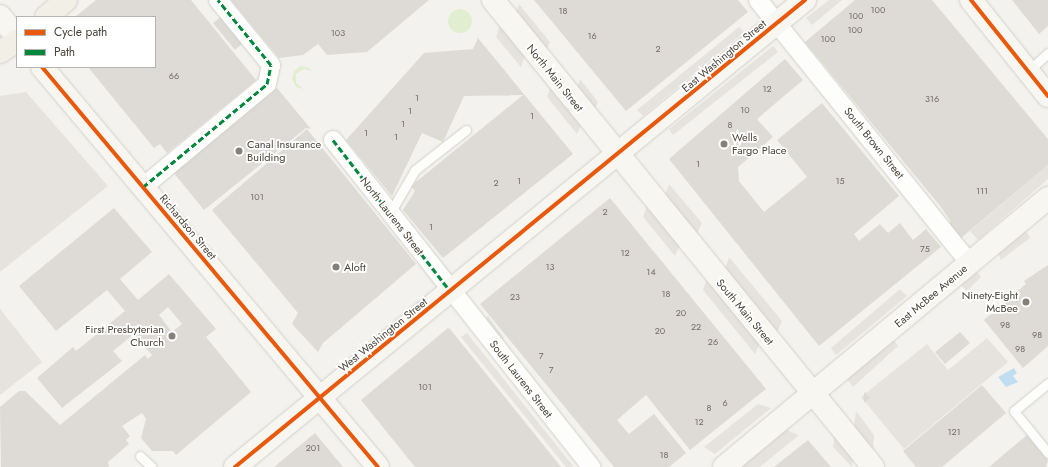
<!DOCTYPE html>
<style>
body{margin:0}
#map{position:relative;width:1048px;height:467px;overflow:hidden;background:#f4f2ee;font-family:Jost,sans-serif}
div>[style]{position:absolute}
.green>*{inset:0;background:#e1eecf}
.round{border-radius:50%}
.parking>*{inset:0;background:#e6e3df}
.water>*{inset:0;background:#c0ddf1}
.building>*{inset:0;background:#dedbd6}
.roads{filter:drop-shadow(0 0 1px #d2d0cb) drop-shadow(0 0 1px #d2d0cb)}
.lane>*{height:9px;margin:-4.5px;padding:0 4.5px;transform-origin:4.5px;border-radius:4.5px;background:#fdfdfc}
.street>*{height:18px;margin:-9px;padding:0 9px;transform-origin:9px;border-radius:9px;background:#fdfdfc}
.secondary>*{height:22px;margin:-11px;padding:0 11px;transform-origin:11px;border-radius:11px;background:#f7f6f1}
.primary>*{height:22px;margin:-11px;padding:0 11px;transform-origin:11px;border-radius:11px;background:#f2efe6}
.quiet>*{height:3px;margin-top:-1.5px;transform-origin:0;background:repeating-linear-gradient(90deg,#00873e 0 6px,transparent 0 9px)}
.cycleway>*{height:4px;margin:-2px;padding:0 2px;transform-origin:2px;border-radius:2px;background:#e8590c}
.dots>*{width:11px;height:11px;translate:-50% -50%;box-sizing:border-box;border:2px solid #fff;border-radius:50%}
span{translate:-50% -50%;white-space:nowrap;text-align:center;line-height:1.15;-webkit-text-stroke:3.5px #fff;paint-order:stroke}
.number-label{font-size:9px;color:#706a61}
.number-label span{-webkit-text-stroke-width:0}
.street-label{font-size:11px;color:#4b4439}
.poi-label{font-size:11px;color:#4b4439}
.left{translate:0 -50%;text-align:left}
.right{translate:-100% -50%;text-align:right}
.legend{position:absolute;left:16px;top:16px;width:140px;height:52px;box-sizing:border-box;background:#fff;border:1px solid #b7b4b0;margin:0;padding:5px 7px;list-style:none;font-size:12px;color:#4b4439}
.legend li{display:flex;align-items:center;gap:8px;height:20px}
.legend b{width:20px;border:1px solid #b7b4b0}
</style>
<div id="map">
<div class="green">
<div class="round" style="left:448px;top:9px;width:24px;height:24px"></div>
<div style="clip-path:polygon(300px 66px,307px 67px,310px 69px,312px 71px,304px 69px,296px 74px,296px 83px,304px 89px,296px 87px,292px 79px,294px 71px)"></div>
</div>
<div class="parking">
<div style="clip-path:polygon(829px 0,842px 0,812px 25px,806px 18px)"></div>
<div style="clip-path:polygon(519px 4px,550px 42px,545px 53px,515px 16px)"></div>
<div style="clip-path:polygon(500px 25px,525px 56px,521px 67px,496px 37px)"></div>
<div style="clip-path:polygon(739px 27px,744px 32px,643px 116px,637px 110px)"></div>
<div style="clip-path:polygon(773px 46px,778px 52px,673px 135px,669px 129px)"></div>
<div style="clip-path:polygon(580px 79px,598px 102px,594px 112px,576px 91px)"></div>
<div style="clip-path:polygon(551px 85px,582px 123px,577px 134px,547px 97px)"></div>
<div style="clip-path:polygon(26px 92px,108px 186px,0 272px,0 96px)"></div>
<div style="clip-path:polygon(1048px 165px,1048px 179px,978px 240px,970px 231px)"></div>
<div style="clip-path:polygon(669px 184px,702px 223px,697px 234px,665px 195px)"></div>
<div style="clip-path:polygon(647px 206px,680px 245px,675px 256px,643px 217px)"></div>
<div style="clip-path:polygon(1026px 231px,1030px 238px,1001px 260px,998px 252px)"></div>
<div style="clip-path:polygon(729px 257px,782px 321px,777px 332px,725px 269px)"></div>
<div style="clip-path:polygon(977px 272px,981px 277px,967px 291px,961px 285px)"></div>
<div style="clip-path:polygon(707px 279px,760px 343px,755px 354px,703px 290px)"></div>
<div style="clip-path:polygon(900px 289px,907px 296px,836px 355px,831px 348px)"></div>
<div style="clip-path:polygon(0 309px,42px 362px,0 395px)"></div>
<div style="clip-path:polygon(488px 316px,504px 338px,499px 343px,482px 321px)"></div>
<div style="clip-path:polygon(467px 333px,565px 456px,574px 467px,566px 467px,461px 337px)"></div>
<div style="clip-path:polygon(987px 338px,1008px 362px,904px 449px,861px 397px,927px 344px,948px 370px)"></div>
<div style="clip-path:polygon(894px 340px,898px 346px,853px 387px,847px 379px)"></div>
<div style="clip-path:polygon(758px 404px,771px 408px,715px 454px,704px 447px)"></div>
<div style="clip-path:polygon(856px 411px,874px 435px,873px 450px,854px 427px)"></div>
<div style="clip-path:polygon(786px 430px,799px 435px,760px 467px,738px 467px)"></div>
<div style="clip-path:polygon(835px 431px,853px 455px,852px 467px,833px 447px)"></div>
</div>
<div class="water">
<div style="clip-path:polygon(1014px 368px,1017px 373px,1013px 376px,1018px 382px,1006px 387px,998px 377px)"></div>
</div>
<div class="building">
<div style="clip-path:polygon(96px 0,191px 0,256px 80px,167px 153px,160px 144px,154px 148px,88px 67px,155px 67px,155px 17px,75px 17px)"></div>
<div style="clip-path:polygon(231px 0,429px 0,367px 52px,327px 55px,318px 44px,303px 55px,279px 58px)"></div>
<div style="clip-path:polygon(534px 0,738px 0,748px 12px,626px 111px)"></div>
<div style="clip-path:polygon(855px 0,932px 0,1048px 139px,1048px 165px,961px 238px,948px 224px,951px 222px,941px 207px,805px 42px)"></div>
<div style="clip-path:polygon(1012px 0,1048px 0,1048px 26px,1039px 34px)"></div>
<div style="clip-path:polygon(222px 16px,243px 43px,235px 50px,213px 23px)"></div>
<div style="clip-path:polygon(478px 38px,573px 154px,443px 258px,403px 210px,415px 191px,411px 186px,523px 95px,464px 96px,443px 142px,422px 133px,392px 196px,346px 140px,424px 53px,473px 49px)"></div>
<div style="clip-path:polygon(785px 59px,803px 80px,757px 119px,773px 137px,738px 167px,739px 181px,764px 212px,807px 177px,777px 140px,822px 103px,899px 196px,854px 234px,859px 241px,880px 224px,888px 233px,900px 223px,913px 240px,926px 229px,941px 247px,819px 346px,669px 159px)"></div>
<div style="clip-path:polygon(277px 88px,311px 129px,306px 128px,204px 210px,173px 172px)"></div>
<div style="clip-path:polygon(307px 129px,416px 264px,323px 343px,318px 352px,292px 324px,298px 313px,212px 210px)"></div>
<div style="clip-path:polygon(610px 198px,766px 389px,690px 450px,646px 395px,617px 420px,629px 434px,654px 414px,686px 453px,669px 467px,614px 467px,480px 304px)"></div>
<div style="clip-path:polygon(evenodd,114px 208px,152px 252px,120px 279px,138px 300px,169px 274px,216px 329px,206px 337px,251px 392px,176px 455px,173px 451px,152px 451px,141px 438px,146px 419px,142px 413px,122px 426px,130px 436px,126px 440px,129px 444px,108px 462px,109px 467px,1px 467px,0 407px,19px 391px,25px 391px,60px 425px,145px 355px,148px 359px,152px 355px,134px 334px,113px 351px,122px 361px,62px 408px,37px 378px,73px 347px,76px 351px,125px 311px,107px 290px,56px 331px,19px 286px,114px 208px,168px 307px,182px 324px,172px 332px,159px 315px,168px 307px)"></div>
<div style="clip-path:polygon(1048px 265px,1048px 346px,1023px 368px,984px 320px,1026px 284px,1024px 281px)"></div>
<div style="clip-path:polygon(448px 328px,450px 329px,561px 467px,415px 467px,361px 400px)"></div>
<div style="clip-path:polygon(960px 332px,970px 343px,945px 364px,935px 352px)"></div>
<div style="clip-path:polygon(982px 385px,1006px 413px,942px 467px,916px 467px,903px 451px)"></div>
<div style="clip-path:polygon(865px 392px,870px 398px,864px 403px,864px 393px)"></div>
<div style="clip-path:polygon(315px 433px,343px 467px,274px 467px)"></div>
<div style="clip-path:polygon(1027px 435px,1048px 460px,1046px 467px,989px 467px)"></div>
<div style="clip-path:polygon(808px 440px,831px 467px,774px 467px)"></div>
</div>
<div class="roads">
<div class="lane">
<div style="left:1028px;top:71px;width:27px;rotate:-42deg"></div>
<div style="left:390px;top:213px;width:50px;rotate:-59.8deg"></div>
<div style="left:415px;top:170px;width:65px;rotate:-38.1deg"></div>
<div style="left:1048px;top:383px;width:44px;rotate:140.5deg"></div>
<div style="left:1014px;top:411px;width:54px;rotate:51deg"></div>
<div style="left:140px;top:456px;width:16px;rotate:43deg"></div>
</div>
<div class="street">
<div style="left:758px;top:0;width:339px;rotate:51.2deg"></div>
<div style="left:333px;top:140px;width:417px;rotate:51.7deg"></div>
<div style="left:143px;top:187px;width:161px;rotate:-39.7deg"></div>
<div style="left:267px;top:84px;width:19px;rotate:-78deg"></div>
<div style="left:271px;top:65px;width:84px;rotate:-129.2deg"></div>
</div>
<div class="secondary">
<div style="left:493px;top:0;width:602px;rotate:50.86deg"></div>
<div style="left:971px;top:0;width:123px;rotate:51.3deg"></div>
<div style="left:0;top:16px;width:27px;rotate:51deg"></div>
<div style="left:42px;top:67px;width:522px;rotate:49.97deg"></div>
<div style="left:235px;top:467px;width:737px;rotate:-39.33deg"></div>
<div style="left:724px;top:467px;width:421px;rotate:-39.7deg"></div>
</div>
<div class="primary">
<div style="left:46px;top:17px;width:26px;rotate:-40deg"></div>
<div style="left:0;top:52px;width:20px;rotate:-33deg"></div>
</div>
</div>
<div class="quiet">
<div style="left:333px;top:140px;width:192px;rotate:52.2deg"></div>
<div style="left:143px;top:187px;width:161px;rotate:-39.7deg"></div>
<div style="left:267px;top:84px;width:19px;rotate:-78deg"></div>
<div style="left:271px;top:65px;width:84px;rotate:-129.2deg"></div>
</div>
<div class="cycleway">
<div style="left:971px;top:0;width:123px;rotate:51.3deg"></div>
<div style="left:42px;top:67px;width:522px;rotate:49.97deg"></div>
<div style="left:235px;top:467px;width:737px;rotate:-39.33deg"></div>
</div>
<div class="dots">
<div style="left:724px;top:144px;background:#868178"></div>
<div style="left:239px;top:151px;background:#868178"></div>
<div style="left:336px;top:267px;background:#868178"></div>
<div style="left:1026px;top:302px;background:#868178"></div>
<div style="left:172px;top:336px;background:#868178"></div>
</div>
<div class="number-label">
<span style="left:878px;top:10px">100</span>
<span style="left:563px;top:11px">18</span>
<span style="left:856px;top:16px">100</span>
<span style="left:855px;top:30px">100</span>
<span style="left:338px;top:33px">103</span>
<span style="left:592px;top:36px">16</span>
<span style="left:828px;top:39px">100</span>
<span style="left:658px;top:49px">2</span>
<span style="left:174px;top:76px">66</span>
<span style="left:767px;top:89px">12</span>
<span style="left:417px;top:98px">1</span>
<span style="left:932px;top:99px">316</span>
<span style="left:745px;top:110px">10</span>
<span style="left:410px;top:111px">1</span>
<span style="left:532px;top:116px">1</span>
<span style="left:403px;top:124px">1</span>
<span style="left:730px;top:125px">8</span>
<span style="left:366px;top:133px">1</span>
<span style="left:396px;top:137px">1</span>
<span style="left:698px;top:164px">1</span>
<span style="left:519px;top:181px">1</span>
<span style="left:840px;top:181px">15</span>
<span style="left:496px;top:183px">2</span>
<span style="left:982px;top:191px">111</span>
<span style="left:257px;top:197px">101</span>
<span style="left:605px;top:212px">2</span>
<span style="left:431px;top:227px">1</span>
<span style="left:925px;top:249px">75</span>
<span style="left:625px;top:253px">12</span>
<span style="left:550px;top:267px">13</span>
<span style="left:651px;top:272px">14</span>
<span style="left:666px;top:294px">18</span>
<span style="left:515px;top:297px">23</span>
<span style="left:681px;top:313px">20</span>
<span style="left:1005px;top:325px">98</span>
<span style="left:696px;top:327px">22</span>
<span style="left:660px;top:331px">20</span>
<span style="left:1037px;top:335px">98</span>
<span style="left:713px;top:342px">26</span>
<span style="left:1020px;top:349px">98</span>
<span style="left:541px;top:356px">7</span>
<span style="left:551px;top:370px">7</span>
<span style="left:425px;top:387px">101</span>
<span style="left:725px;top:403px">6</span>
<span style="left:709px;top:408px">8</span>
<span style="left:699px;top:422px">12</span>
<span style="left:954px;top:432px">121</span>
<span style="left:313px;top:448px">201</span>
<span style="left:664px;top:455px">18</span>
</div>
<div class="street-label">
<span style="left:724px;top:56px;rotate:-40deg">East Washington Street</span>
<span style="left:555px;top:78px;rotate:51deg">North Main Street</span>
<span style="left:874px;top:143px;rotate:51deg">South Brown Street</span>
<span style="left:392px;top:216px;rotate:52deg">North Laurens Street</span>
<span style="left:188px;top:227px;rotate:50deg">Richardson Street</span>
<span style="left:931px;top:296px;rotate:-40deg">East McBee Avenue</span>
<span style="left:745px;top:312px;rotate:50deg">South Main Street</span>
<span style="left:383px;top:335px;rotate:-39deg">West Washington Street</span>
<span style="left:521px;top:379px;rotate:52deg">South Laurens Street</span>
</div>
<div class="poi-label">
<span class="left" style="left:732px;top:144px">Wells<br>Fargo Place</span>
<span class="left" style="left:247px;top:151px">Canal Insurance<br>Building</span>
<span class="left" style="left:344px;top:267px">Aloft</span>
<span class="right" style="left:1018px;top:302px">Ninety-Eight<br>McBee</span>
<span class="right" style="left:164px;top:336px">First Presbyterian<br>Church</span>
</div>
<ul class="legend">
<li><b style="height:5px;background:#e8590c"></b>Cycle path</li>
<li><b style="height:5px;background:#00873e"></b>Path</li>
</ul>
</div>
